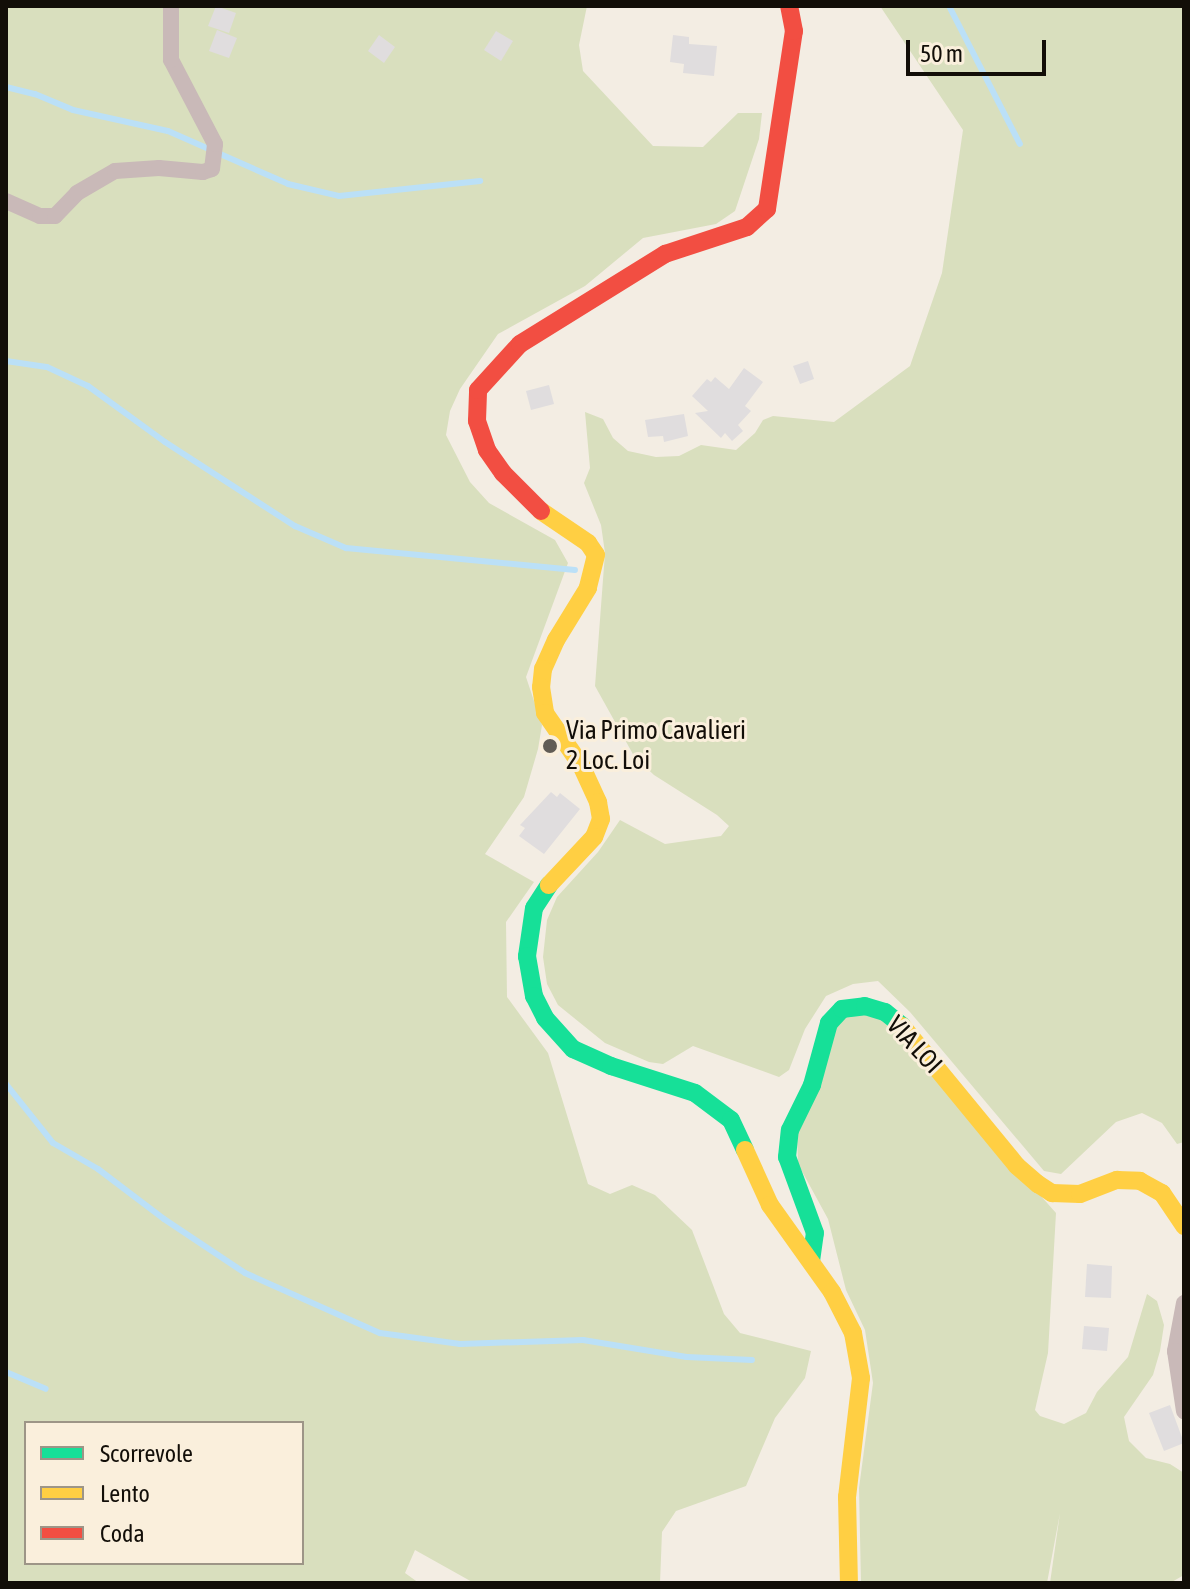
<!DOCTYPE html>
<style>
body{margin:0}
#map{position:relative;width:1190px;height:1589px;overflow:hidden;background:#f3ede3;font-family:"Asap Condensed",sans-serif}
div>[style]{position:absolute}
.green>*{inset:0;background:#d9dfbe}
.stream>*{height:6px;margin:-3px;padding:0 3px;transform-origin:3px;border-radius:3px;background:#bbe0f7}
.building>*{inset:0;background:#e0ddde}
.street>*{height:16px;margin:-8px;padding:0 8px;transform-origin:8px;border-radius:8px;background:#c9b9b8}
.fast>*{height:18px;margin:-9px;padding:0 9px;transform-origin:9px;border-radius:9px;background:#16e098}
.slow>*{height:18px;margin:-9px;padding:0 9px;transform-origin:9px;border-radius:9px;background:#ffcf43}
.jam>*{height:18px;margin:-9px;padding:0 9px;transform-origin:9px;border-radius:9px;background:#f24e42}
.dots>*{width:22px;height:22px;translate:-50% -50%;box-sizing:border-box;border:4px solid #faefdc;border-radius:50%}
span{translate:-50% -50%;white-space:nowrap;text-align:center;line-height:1.15;-webkit-text-stroke:6px #faefdc;paint-order:stroke}
.poi-label{font-size:26px;color:#120e08}
.left{translate:0 -50%;text-align:left}
.street-label{font-size:26px;color:#120e08}
.frame{position:absolute;inset:0;border:8px solid #120e08;pointer-events:none}
.legend{position:absolute;left:24px;top:1421px;width:280px;height:144px;box-sizing:border-box;background:#faefdc;border:2px solid #9d9587;margin:0;padding:10px 14px;list-style:none;font-size:24px;color:#120e08}
.legend li{display:flex;align-items:center;gap:16px;height:40px}
.legend b{width:40px;border:2px solid #9d9587}
.scale{position:absolute;left:906px;top:40px;width:140px;height:36px;box-sizing:border-box;border:4px solid #120e08;border-top:0;padding-left:10px;font-size:24px;line-height:28px;white-space:nowrap;color:#120e08;-webkit-text-stroke:6px #faefdc;paint-order:stroke}
</style>
<div id="map">
<div class="green">
<div style="clip-path:polygon(evenodd,6px 6px,587px 6px,579px 45px,583px 71px,653px 146px,703px 147px,738px 113px,762px 113px,759px 139px,735px 211px,716px 224px,643px 238px,585px 286px,498px 334px,460px 389px,450px 411px,446px 435px,470px 482px,489px 503px,555px 540px,568px 563px,526px 677px,542px 725px,538px 749px,524px 797px,485px 854px,534px 882px,506px 922px,507px 997px,548px 1053px,588px 1184px,610px 1194px,632px 1185px,655px 1195px,692px 1230px,724px 1314px,740px 1333px,811px 1351px,805px 1378px,775px 1418px,746px 1486px,676px 1511px,662px 1532px,660px 1583px,474px 1583px,415px 1550px,405px 1573px,419px 1583px,6px 1583px,6px 6px,26px 1423px,302px 1423px,302px 1563px,26px 1563px,26px 1423px)"></div>
<div style="clip-path:polygon(880px 6px,1184px 6px,1184px 1142px,1177px 1144px,1162px 1123px,1142px 1113px,1116px 1122px,1061px 1174px,1044px 1171px,910px 1012px,878px 981px,853px 984px,826px 996px,805px 1029px,789px 1070px,779px 1077px,693px 1046px,663px 1064px,649px 1062px,605px 1043px,558px 1005px,547px 984px,543px 957px,547px 920px,557px 897px,598px 852px,620px 820px,665px 844px,721px 836px,729px 826px,717px 815px,654px 775px,634px 756px,595px 686px,605px 553px,601px 525px,584px 483px,590px 468px,585px 412px,603px 419px,613px 438px,628px 451px,656px 457px,679px 456px,701px 445px,736px 450px,755px 433px,763px 420px,773px 416px,834px 422px,910px 366px,942px 273px,963px 130px)"></div>
<div style="clip-path:polygon(873px 1007px,1056px 1213px,1048px 1353px,1035px 1410px,1040px 1416px,1064px 1424px,1086px 1413px,1097px 1392px,1128px 1357px,1147px 1294px,1157px 1301px,1164px 1325px,1160px 1351px,1153px 1375px,1124px 1417px,1129px 1441px,1146px 1458px,1170px 1464px,1184px 1473px,1184px 1575px,1170px 1583px,1050px 1583px,1060px 1513px,1047px 1583px,861px 1583px,859px 1488px,873px 1383px,865px 1330px,846px 1290px,828px 1219px,798px 1164px,797px 1132px,835px 1020px)"></div>
</div>
<div class="stream">
<div style="left:949px;top:6px;width:155px;rotate:62.8deg"></div>
<div style="left:6px;top:87px;width:30px;rotate:14deg"></div>
<div style="left:35px;top:94px;width:41px;rotate:22.8deg"></div>
<div style="left:73px;top:110px;width:97px;rotate:12.5deg"></div>
<div style="left:168px;top:131px;width:131px;rotate:23.8deg"></div>
<div style="left:288px;top:184px;width:52px;rotate:13.2deg"></div>
<div style="left:339px;top:196px;width:142px;rotate:-6.1deg"></div>
<div style="left:6px;top:361px;width:41px;rotate:8.3deg"></div>
<div style="left:47px;top:367px;width:45px;rotate:24.9deg"></div>
<div style="left:88px;top:386px;width:95px;rotate:36deg"></div>
<div style="left:165px;top:442px;width:155px;rotate:32.9deg"></div>
<div style="left:295px;top:526px;width:56px;rotate:23.3deg"></div>
<div style="left:346px;top:548px;width:230px;rotate:5.5deg"></div>
<div style="left:6px;top:1084px;width:75px;rotate:51.5deg"></div>
<div style="left:53px;top:1143px;width:52px;rotate:30deg"></div>
<div style="left:98px;top:1169px;width:83px;rotate:37.1deg"></div>
<div style="left:164px;top:1219px;width:97px;rotate:33.7deg"></div>
<div style="left:245px;top:1273px;width:148px;rotate:24deg"></div>
<div style="left:380px;top:1333px;width:81px;rotate:7.8deg"></div>
<div style="left:460px;top:1344px;width:123px;rotate:-1.9deg"></div>
<div style="left:583px;top:1340px;width:105px;rotate:9.3deg"></div>
<div style="left:687px;top:1357px;width:65px;rotate:2.6deg"></div>
<div style="left:6px;top:1372px;width:43px;rotate:23deg"></div>
</div>
<div class="building">
<div style="clip-path:polygon(216px 6px,236px 13px,229px 33px,208px 26px)"></div>
<div style="clip-path:polygon(217px 30px,237px 38px,229px 58px,209px 51px)"></div>
<div style="clip-path:polygon(496px 31px,513px 41px,501px 61px,484px 50px)"></div>
<div style="clip-path:polygon(379px 35px,395px 47px,384px 63px,368px 51px)"></div>
<div style="clip-path:polygon(673px 35px,689px 37px,689px 44px,717px 46px,714px 76px,683px 73px,684px 64px,670px 62px)"></div>
<div style="clip-path:polygon(808px 361px,814px 379px,800px 384px,793px 366px)"></div>
<div style="clip-path:polygon(744px 368px,763px 382px,745px 406px,751px 411px,738px 425px,743px 431px,732px 441px,725px 433px,721px 438px,695px 413px,708px 411px,692px 396px,707px 379px,711px 382px,715px 377px,729px 389px)"></div>
<div style="clip-path:polygon(549px 385px,554px 404px,531px 410px,526px 391px)"></div>
<div style="clip-path:polygon(684px 414px,688px 436px,664px 442px,663px 436px,648px 437px,645px 420px)"></div>
<div style="clip-path:polygon(551px 792px,557px 797px,560px 793px,580px 809px,544px 854px,519px 836px,525px 828px,520px 825px)"></div>
<div style="clip-path:polygon(1087px 1264px,1112px 1266px,1111px 1298px,1085px 1297px)"></div>
<div style="clip-path:polygon(1084px 1326px,1109px 1328px,1107px 1351px,1082px 1349px)"></div>
<div style="clip-path:polygon(1170px 1405px,1184px 1443px,1164px 1451px,1149px 1413px)"></div>
</div>
<div class="street">
<div style="left:6px;top:201px;width:37px;rotate:24deg"></div>
<div style="left:40px;top:216px;width:15px"></div>
<div style="left:55px;top:216px;width:32px;rotate:-46deg"></div>
<div style="left:77px;top:193px;width:44px;rotate:-30.1deg"></div>
<div style="left:115px;top:171px;width:44px;rotate:-3.9deg"></div>
<div style="left:159px;top:168px;width:44px;rotate:5.2deg"></div>
<div style="left:203px;top:172px;width:9px;rotate:-18deg"></div>
<div style="left:212px;top:169px;width:25px;rotate:-83deg"></div>
<div style="left:215px;top:144px;width:95px;rotate:-117.6deg"></div>
<div style="left:171px;top:60px;width:54px;rotate:-90deg"></div>
<div style="left:1184px;top:1303px;width:49px;rotate:100.6deg"></div>
<div style="left:1175px;top:1351px;width:61px;rotate:81.5deg"></div>
</div>
<div class="fast">
<div style="left:549px;top:885px;width:27px;rotate:123deg"></div>
<div style="left:534px;top:908px;width:49px;rotate:98.3deg"></div>
<div style="left:527px;top:956px;width:41px;rotate:80.1deg"></div>
<div style="left:534px;top:996px;width:25px;rotate:63deg"></div>
<div style="left:545px;top:1018px;width:42px;rotate:47.9deg"></div>
<div style="left:573px;top:1049px;width:42px;rotate:24.1deg"></div>
<div style="left:611px;top:1066px;width:88px;rotate:17.8deg"></div>
<div style="left:695px;top:1093px;width:45px;rotate:36.9deg"></div>
<div style="left:731px;top:1120px;width:33px;rotate:65deg"></div>
<div style="left:811px;top:1261px;width:28px;rotate:-82deg"></div>
<div style="left:815px;top:1233px;width:81px;rotate:-110.2deg"></div>
<div style="left:787px;top:1157px;width:27px;rotate:-84deg"></div>
<div style="left:790px;top:1130px;width:50px;rotate:-63.9deg"></div>
<div style="left:812px;top:1085px;width:64px;rotate:-74.7deg"></div>
<div style="left:829px;top:1023px;width:19px;rotate:-47deg"></div>
<div style="left:842px;top:1009px;width:23px;rotate:-7deg"></div>
<div style="left:865px;top:1006px;width:21px;rotate:17deg"></div>
<div style="left:885px;top:1012px;width:22px;rotate:39deg"></div>
</div>
<div class="slow">
<div style="left:541px;top:511px;width:57px;rotate:34.2deg"></div>
<div style="left:588px;top:543px;width:14px;rotate:56deg"></div>
<div style="left:596px;top:555px;width:34px;rotate:104deg"></div>
<div style="left:588px;top:588px;width:61px;rotate:121.6deg"></div>
<div style="left:556px;top:640px;width:32px;rotate:114deg"></div>
<div style="left:543px;top:669px;width:18px;rotate:96deg"></div>
<div style="left:541px;top:687px;width:26px;rotate:81deg"></div>
<div style="left:545px;top:713px;width:63px;rotate:55.3deg"></div>
<div style="left:581px;top:765px;width:41px;rotate:65.3deg"></div>
<div style="left:598px;top:802px;width:17px;rotate:80deg"></div>
<div style="left:601px;top:819px;width:19px;rotate:111deg"></div>
<div style="left:594px;top:837px;width:66px;rotate:133.2deg"></div>
<div style="left:902px;top:1026px;width:181px;rotate:50.6deg"></div>
<div style="left:1017px;top:1166px;width:28px;rotate:41deg"></div>
<div style="left:1038px;top:1184px;width:17px;rotate:33deg"></div>
<div style="left:1052px;top:1193px;width:28px;rotate:2deg"></div>
<div style="left:1080px;top:1194px;width:40px;rotate:-21deg"></div>
<div style="left:1117px;top:1180px;width:23px;rotate:2deg"></div>
<div style="left:1140px;top:1181px;width:25px;rotate:29deg"></div>
<div style="left:1162px;top:1193px;width:40px;rotate:56deg"></div>
<div style="left:745px;top:1150px;width:60px;rotate:65.6deg"></div>
<div style="left:770px;top:1205px;width:107px;rotate:54.5deg"></div>
<div style="left:832px;top:1292px;width:46px;rotate:62.9deg"></div>
<div style="left:853px;top:1333px;width:46px;rotate:79.9deg"></div>
<div style="left:861px;top:1378px;width:120px;rotate:96.7deg"></div>
<div style="left:847px;top:1497px;width:86px;rotate:88.7deg"></div>
</div>
<div class="jam">
<div style="left:541px;top:511px;width:54px;rotate:-135deg"></div>
<div style="left:503px;top:473px;width:28px;rotate:-125deg"></div>
<div style="left:487px;top:450px;width:31px;rotate:-109deg"></div>
<div style="left:477px;top:421px;width:31px;rotate:-88deg"></div>
<div style="left:478px;top:390px;width:62px;rotate:-47.6deg"></div>
<div style="left:520px;top:344px;width:171px;rotate:-31.8deg"></div>
<div style="left:665px;top:254px;width:86px;rotate:-18.2deg"></div>
<div style="left:747px;top:227px;width:27px;rotate:-42deg"></div>
<div style="left:767px;top:209px;width:180px;rotate:-81.4deg"></div>
<div style="left:794px;top:31px;width:25px;rotate:-101deg"></div>
</div>
<div class="dots">
<div style="left:550px;top:746px;background:#615c55"></div>
</div>
<div class="poi-label">
<span class="left" style="left:566px;top:746px">Via Primo Cavalieri<br>2 Loc. Loi</span>
</div>
<div class="street-label">
<span style="left:914px;top:1045px;rotate:47deg">VIA LOI</span>
</div>
<div class="frame"></div>
<ul class="legend">
<li><b style="height:10px;background:#16e098"></b>Scorrevole</li>
<li><b style="height:10px;background:#ffcf43"></b>Lento</li>
<li><b style="height:10px;background:#f24e42"></b>Coda</li>
</ul>
<div class="scale">50 m</div>
</div>
